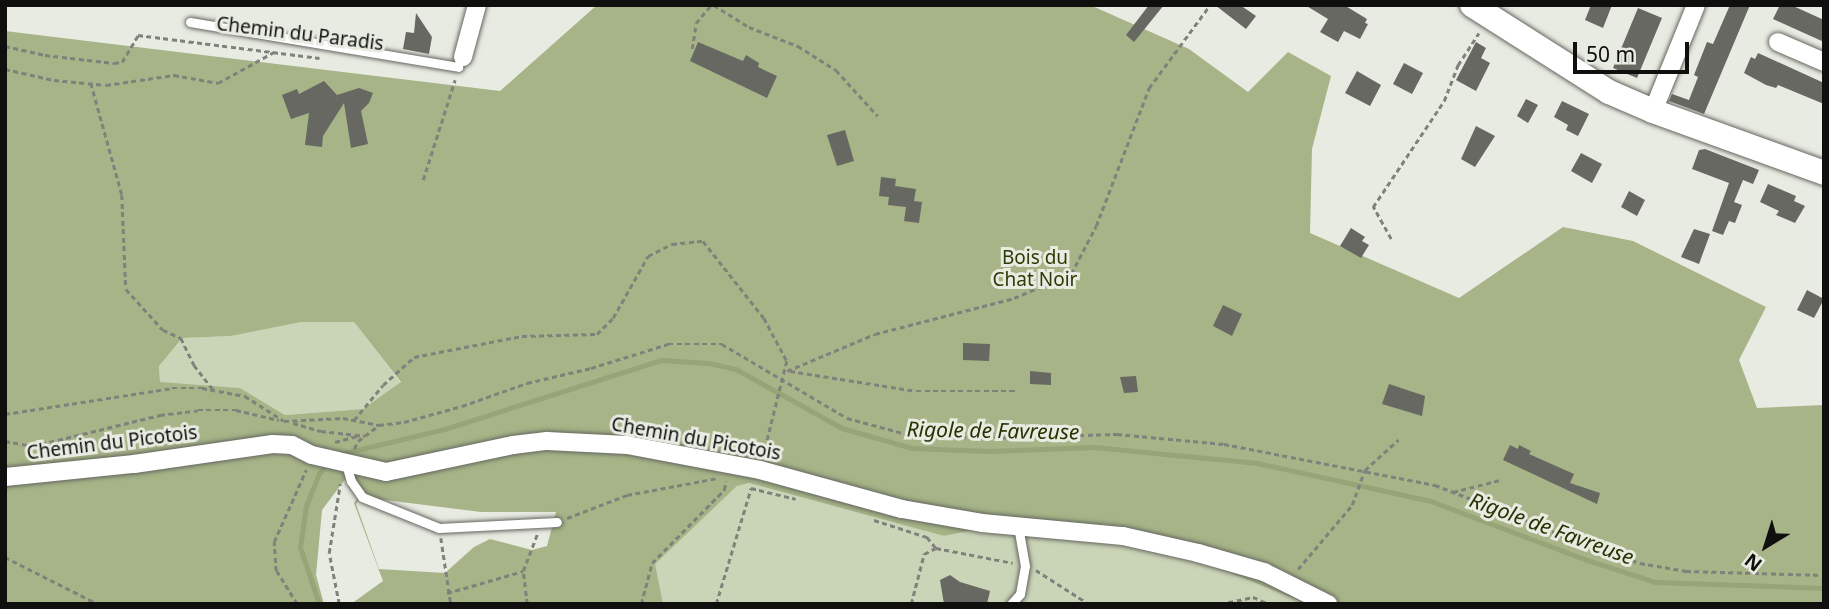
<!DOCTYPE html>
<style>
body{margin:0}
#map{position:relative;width:1829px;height:609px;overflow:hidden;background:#e8ebe2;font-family:"Noto Sans",sans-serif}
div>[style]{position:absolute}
.green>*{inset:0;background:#cad4b7}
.forest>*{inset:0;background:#a6b487}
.stream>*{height:4.5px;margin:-2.25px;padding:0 2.25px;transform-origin:2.25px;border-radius:2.25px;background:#96a478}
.building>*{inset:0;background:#666861}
.path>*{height:2.5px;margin-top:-1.25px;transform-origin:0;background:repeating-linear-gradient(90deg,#7f817b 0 5px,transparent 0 8.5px)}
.roads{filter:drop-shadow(0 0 2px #656760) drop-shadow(0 0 2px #656760)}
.service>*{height:9px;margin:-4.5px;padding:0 4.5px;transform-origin:4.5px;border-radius:4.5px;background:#fff}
.minor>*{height:18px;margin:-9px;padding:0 9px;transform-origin:9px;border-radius:9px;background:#fff}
.secondary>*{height:24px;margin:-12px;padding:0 12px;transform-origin:12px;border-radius:12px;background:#fff}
span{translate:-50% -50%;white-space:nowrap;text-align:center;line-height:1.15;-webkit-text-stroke:6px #e8ebe2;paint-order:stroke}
.street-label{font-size:19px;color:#0f100d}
.park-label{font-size:19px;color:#2e3a04}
.water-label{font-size:21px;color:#273200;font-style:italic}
.frame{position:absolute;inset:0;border:7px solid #0f100d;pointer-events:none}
.north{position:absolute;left:1731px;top:511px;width:70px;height:70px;-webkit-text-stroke:5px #e8ebe2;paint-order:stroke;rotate:218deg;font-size:19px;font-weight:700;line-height:28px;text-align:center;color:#0f100d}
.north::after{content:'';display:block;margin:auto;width:24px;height:32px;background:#0f100d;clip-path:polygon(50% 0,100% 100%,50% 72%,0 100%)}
.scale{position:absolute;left:1573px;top:42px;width:116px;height:32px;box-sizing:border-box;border:4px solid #0f100d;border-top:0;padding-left:9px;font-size:21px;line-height:24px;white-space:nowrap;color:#0f100d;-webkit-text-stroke:5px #e8ebe2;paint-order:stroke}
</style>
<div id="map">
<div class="green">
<div style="clip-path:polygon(301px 322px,354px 322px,401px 383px,363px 409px,285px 415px,240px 388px,160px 383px,159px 366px,181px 338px,231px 336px)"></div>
<div style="clip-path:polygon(749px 483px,944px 536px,984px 528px,1130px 545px,1218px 568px,1307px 604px,663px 604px,654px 564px,737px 486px)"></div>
</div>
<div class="forest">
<div style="clip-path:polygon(evenodd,597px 5px,1090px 5px,1189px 49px,1248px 92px,1288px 52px,1331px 76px,1312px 149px,1310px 233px,1459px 298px,1563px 227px,1633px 241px,1766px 307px,1739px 360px,1757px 408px,1824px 405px,1824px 604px,1307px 604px,1218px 568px,1130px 545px,1036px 533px,1017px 537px,984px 528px,944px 536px,749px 483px,737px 486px,655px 564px,663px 604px,351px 604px,383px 581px,354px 503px,364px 491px,349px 474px,322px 510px,316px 575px,324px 604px,5px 604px,5px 31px,500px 91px,597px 5px,301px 322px,354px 322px,401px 382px,363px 409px,285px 415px,240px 388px,160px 382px,159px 366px,182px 338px,231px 336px,301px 322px,597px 5px,361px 497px,481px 512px,556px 512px,547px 546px,532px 550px,490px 539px,474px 547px,445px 573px,379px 569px,356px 504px,361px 497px)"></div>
</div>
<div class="stream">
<div style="left:336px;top:455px;width:112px;rotate:-13.4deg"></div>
<div style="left:445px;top:429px;width:227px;rotate:-17.7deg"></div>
<div style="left:661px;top:360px;width:48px;rotate:3.6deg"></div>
<div style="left:709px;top:363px;width:28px;rotate:13deg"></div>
<div style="left:736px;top:369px;width:121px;rotate:29.1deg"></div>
<div style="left:842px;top:428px;width:73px;rotate:15.9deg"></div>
<div style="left:912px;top:448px;width:77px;rotate:2.2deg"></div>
<div style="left:989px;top:451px;width:105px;rotate:-2.2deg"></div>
<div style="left:1094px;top:447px;width:164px;rotate:5.6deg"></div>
<div style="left:1257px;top:463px;width:178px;rotate:12.3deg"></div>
<div style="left:1431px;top:501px;width:167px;rotate:20.7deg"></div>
<div style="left:1587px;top:560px;width:71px;rotate:17.9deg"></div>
<div style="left:1655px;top:582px;width:169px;rotate:2deg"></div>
<div style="left:319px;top:604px;width:59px;rotate:-108.7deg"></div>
<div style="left:300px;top:548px;width:42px;rotate:-81.9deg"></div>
<div style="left:306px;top:506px;width:35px;rotate:-68deg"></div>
<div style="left:319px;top:474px;width:14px;rotate:-54deg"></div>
</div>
<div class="building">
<div style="clip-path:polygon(1149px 5px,1164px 5px,1134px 42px,1126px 35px)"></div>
<div style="clip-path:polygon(1215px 5px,1240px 5px,1256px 16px,1246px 29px)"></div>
<div style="clip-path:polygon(1305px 5px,1344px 5px,1367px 19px,1365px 23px,1368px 24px,1360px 39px,1344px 31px,1338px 42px,1320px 32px,1328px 19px)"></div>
<div style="clip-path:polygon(1591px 5px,1612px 5px,1603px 28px,1585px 20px)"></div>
<div style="clip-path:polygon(1730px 5px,1750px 5px,1704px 114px,1669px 101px,1672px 94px,1689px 100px,1698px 77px,1694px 75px,1707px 42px,1713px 44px)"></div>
<div style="clip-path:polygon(1780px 5px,1791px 5px,1824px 20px,1824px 42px,1773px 19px)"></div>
<div style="clip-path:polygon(1638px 8px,1662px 18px,1637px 78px,1613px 68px)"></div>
<div style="clip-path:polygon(416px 13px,432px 37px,429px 54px,403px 49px,406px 32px,414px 33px)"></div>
<div style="clip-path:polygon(698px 42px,743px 61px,746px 55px,759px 63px,758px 67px,777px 76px,767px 98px,690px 61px)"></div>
<div style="clip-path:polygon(1476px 42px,1486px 48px,1481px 58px,1490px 63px,1476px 91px,1456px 80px)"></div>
<div style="clip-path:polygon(1758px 53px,1824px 83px,1824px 104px,1778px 85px,1776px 88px,1766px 85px,1744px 73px,1751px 57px,1755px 59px)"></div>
<div style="clip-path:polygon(1404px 63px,1423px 73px,1412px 94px,1393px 84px)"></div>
<div style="clip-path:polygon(1357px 71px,1381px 85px,1370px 106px,1345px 93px)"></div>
<div style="clip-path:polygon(324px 81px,337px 95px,359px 88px,373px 93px,369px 103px,361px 111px,368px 144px,351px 148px,344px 103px,323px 136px,322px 147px,305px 145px,309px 113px,291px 119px,282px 95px,297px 89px,299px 94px)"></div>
<div style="clip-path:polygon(1526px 99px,1538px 105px,1528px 123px,1517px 116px)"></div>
<div style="clip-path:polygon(1562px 101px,1589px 114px,1578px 136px,1566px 130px,1568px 125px,1554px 117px)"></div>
<div style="clip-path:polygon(1476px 126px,1495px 136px,1475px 167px,1461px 159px)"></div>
<div style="clip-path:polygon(845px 130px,854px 161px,837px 166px,827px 135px)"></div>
<div style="clip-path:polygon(1705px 149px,1759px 170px,1753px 184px,1743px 180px,1734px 202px,1742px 205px,1735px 223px,1729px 221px,1723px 235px,1712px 231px,1729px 183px,1692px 169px,1699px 150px)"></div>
<div style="clip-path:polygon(1581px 153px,1602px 164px,1592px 183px,1571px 171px)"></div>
<div style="clip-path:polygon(881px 177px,896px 179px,895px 186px,916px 189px,914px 201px,922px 202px,919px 223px,904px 221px,906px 207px,888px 205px,889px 197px,879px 196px)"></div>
<div style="clip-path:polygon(1768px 184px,1796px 196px,1794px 201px,1805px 206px,1795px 223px,1776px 215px,1779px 211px,1760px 202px)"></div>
<div style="clip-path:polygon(1629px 191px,1645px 200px,1637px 216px,1621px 207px)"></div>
<div style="clip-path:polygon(1351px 228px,1365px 237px,1362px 241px,1369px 245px,1361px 258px,1340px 246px)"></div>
<div style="clip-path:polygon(1694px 229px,1710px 234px,1699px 264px,1681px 257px)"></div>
<div style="clip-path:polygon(1807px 290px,1824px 299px,1814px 318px,1797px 310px)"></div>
<div style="clip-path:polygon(1223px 305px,1242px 314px,1232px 336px,1213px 326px)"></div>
<div style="clip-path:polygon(963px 343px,990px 344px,989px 361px,963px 360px)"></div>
<div style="clip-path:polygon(1030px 371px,1051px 373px,1051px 385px,1030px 384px)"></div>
<div style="clip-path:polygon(1136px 376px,1138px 392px,1124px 393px,1120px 377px)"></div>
<div style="clip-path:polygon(1389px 384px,1425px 396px,1422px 416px,1382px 404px)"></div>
<div style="clip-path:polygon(1510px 445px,1518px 449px,1519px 445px,1531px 451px,1529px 454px,1574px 474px,1570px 483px,1600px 493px,1597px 504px,1503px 460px)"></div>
<div style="clip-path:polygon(950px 575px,960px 582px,990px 591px,987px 604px,944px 604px,940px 580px)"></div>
</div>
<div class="path">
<div style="left:714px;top:5px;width:41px;rotate:32.2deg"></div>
<div style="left:749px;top:27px;width:53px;rotate:21.2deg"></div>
<div style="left:798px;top:46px;width:45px;rotate:32.3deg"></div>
<div style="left:836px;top:70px;width:62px;rotate:47.6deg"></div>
<div style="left:5px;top:46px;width:41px;rotate:12.7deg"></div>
<div style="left:45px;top:55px;width:69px;rotate:6.6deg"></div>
<div style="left:114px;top:63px;width:8px;rotate:-7deg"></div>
<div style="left:122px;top:62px;width:31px;rotate:-59deg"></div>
<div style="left:138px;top:35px;width:183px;rotate:7.2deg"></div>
<div style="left:692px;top:49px;width:26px;rotate:-81deg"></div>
<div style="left:696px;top:23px;width:23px;rotate:-50deg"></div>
<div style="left:5px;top:69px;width:50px;rotate:12.7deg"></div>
<div style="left:54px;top:80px;width:52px;rotate:5.5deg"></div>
<div style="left:106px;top:85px;width:69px;rotate:-8.4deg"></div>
<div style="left:174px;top:75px;width:45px;rotate:10.3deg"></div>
<div style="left:218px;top:83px;width:64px;rotate:-29deg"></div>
<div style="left:91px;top:83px;width:116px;rotate:74.5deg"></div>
<div style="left:122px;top:195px;width:94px;rotate:87.6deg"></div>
<div style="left:126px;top:289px;width:55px;rotate:47.9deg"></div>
<div style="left:163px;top:330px;width:20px;rotate:24deg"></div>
<div style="left:181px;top:338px;width:30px;rotate:64deg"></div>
<div style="left:194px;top:365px;width:31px;rotate:52deg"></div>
<div style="left:423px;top:180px;width:105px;rotate:-72.3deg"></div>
<div style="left:1391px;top:239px;width:37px;rotate:-119deg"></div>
<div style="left:1373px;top:207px;width:128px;rotate:-56.2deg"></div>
<div style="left:1444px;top:101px;width:39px;rotate:-69deg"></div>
<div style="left:1458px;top:65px;width:38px;rotate:-57deg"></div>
<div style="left:787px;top:371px;width:95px;rotate:-22.8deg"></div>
<div style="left:875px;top:334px;width:144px;rotate:-14.5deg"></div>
<div style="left:1014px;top:298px;width:62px;rotate:-22.8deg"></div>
<div style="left:1071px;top:274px;width:54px;rotate:-62.5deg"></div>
<div style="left:1096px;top:226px;width:148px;rotate:-69deg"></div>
<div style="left:1149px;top:88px;width:103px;rotate:-53.7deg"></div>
<div style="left:790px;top:371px;width:128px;rotate:9deg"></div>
<div style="left:916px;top:391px;width:101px"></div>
<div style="left:5px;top:414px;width:169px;rotate:-8.8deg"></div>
<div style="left:172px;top:388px;width:30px"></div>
<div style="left:202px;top:388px;width:44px;rotate:10.5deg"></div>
<div style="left:245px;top:396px;width:46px;rotate:32.7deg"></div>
<div style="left:284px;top:421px;width:59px;rotate:-2.9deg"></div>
<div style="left:343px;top:418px;width:37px;rotate:11deg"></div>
<div style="left:379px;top:425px;width:25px;rotate:-7deg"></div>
<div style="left:404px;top:422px;width:60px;rotate:-15.4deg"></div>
<div style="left:462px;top:406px;width:69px;rotate:-19.5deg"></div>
<div style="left:527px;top:383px;width:66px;rotate:-13.2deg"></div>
<div style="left:591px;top:368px;width:81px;rotate:-17.3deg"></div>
<div style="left:668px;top:344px;width:54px"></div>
<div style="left:722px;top:344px;width:145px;rotate:30.6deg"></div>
<div style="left:847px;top:418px;width:65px;rotate:15.1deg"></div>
<div style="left:910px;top:435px;width:76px;rotate:2.3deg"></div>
<div style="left:986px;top:438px;width:131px;rotate:-1.7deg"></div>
<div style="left:1117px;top:434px;width:107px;rotate:5.3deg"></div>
<div style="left:1224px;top:444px;width:215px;rotate:11deg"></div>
<div style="left:1435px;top:485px;width:101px;rotate:21deg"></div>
<div style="left:1529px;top:521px;width:59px;rotate:24deg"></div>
<div style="left:1583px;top:545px;width:60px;rotate:17.5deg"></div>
<div style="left:1640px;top:563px;width:47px;rotate:9.9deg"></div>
<div style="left:1686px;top:571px;width:138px;rotate:1.7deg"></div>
<div style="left:354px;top:420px;width:45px;rotate:-50.4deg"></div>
<div style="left:383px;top:385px;width:42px;rotate:-42.1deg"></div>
<div style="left:414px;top:357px;width:110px;rotate:-11deg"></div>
<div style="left:522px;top:336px;width:75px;rotate:-1.5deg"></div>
<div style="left:597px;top:334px;width:23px;rotate:-45deg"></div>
<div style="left:613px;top:318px;width:71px;rotate:-60.6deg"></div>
<div style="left:648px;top:256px;width:27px;rotate:-27deg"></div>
<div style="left:672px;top:244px;width:31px;rotate:-6deg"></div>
<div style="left:703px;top:241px;width:98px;rotate:51.6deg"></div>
<div style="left:764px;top:318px;width:49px;rotate:61.9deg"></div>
<div style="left:787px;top:361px;width:95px;rotate:104deg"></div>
<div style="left:293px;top:423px;width:29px;rotate:16deg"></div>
<div style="left:321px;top:431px;width:44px;rotate:6.5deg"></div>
<div style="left:5px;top:441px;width:28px;rotate:10deg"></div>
<div style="left:33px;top:446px;width:131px;rotate:-13.7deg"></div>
<div style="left:160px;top:415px;width:38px;rotate:-7deg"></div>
<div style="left:198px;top:410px;width:38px"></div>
<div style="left:236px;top:410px;width:44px;rotate:13.1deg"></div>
<div style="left:335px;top:442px;width:24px;rotate:-15deg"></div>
<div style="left:354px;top:449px;width:9px;rotate:-63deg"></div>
<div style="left:358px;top:441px;width:26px;rotate:-37deg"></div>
<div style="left:1453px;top:492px;width:49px;rotate:-14.3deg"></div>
<div style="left:567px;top:518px;width:64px;rotate:-21deg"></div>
<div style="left:627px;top:495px;width:93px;rotate:-10.6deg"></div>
<div style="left:874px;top:520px;width:56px;rotate:17.8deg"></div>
<div style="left:927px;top:537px;width:14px;rotate:51deg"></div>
<div style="left:441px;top:538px;width:67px;rotate:81.4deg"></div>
<div style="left:5px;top:557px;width:104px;rotate:26.8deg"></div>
<div style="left:1298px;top:569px;width:84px;rotate:-49.8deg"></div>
<div style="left:1352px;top:505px;width:37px;rotate:-70deg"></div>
<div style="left:1365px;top:470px;width:45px;rotate:-42.3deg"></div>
<div style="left:1036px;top:570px;width:63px;rotate:32.7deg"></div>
<div style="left:447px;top:593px;width:79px;rotate:-16.1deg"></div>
<div style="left:297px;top:604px;width:39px;rotate:-122deg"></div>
<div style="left:276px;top:571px;width:29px;rotate:-94deg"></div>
<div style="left:274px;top:542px;width:79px;rotate:-66deg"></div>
<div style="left:339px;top:604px;width:52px;rotate:-101.1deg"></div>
<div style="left:329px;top:553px;width:70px;rotate:-80.9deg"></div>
<div style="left:527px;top:604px;width:33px;rotate:-97deg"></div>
<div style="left:523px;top:571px;width:39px;rotate:-69deg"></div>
<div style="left:641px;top:604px;width:42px;rotate:-75deg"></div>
<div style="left:652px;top:563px;width:103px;rotate:-45.4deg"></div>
<div style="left:724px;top:490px;width:9px;rotate:-77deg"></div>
<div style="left:716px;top:604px;width:121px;rotate:-73.2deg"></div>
<div style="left:751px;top:488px;width:46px;rotate:13.7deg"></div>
<div style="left:911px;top:604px;width:52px;rotate:-75.4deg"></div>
<div style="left:924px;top:554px;width:13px;rotate:-27deg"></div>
<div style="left:936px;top:548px;width:78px;rotate:11deg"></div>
<div style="left:1220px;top:604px;width:34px;rotate:-12deg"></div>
<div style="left:1253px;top:597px;width:17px;rotate:24deg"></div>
</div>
<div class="roads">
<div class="service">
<div style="left:190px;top:22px;width:272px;rotate:9.5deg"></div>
<div style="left:346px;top:464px;width:18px;rotate:74deg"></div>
<div style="left:351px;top:481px;width:19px;rotate:55deg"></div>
<div style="left:362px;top:497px;width:83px;rotate:21.9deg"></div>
<div style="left:439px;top:528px;width:118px;rotate:-2.9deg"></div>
<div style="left:1011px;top:604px;width:13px;rotate:-48deg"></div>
<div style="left:1020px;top:594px;width:28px;rotate:-80deg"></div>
<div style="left:1025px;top:566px;width:41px;rotate:-99.9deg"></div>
</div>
<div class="minor">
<div style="left:1778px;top:42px;width:50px;rotate:23.5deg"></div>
<div style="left:463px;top:57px;width:54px;rotate:-74.9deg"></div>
<div style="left:1653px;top:111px;width:114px;rotate:-67.9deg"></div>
<div style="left:5px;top:477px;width:130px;rotate:-5.8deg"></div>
<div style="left:134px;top:464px;width:140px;rotate:-8.2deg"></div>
<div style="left:273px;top:444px;width:19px;rotate:3deg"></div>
<div style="left:292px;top:445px;width:22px;rotate:27deg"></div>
<div style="left:312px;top:455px;width:76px;rotate:12.9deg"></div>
<div style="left:386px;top:472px;width:130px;rotate:-12deg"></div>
<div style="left:513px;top:445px;width:34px;rotate:-7deg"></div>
<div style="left:547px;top:441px;width:80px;rotate:2.9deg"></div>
<div style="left:627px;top:445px;width:135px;rotate:10.6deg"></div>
<div style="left:760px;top:470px;width:147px;rotate:15.4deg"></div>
<div style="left:902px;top:509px;width:81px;rotate:9.9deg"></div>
<div style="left:982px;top:523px;width:142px;rotate:5.3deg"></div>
<div style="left:1123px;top:536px;width:77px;rotate:12.8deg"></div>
<div style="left:1198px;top:553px;width:69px;rotate:16.1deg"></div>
<div style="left:1264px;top:572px;width:72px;rotate:26.6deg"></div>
</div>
<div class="secondary">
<div style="left:1472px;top:5px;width:162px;rotate:32.4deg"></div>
<div style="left:1609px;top:92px;width:48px;rotate:23.4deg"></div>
<div style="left:1653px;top:111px;width:182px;rotate:19.9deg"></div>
</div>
</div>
<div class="street-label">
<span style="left:300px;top:34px;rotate:7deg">Chemin du Paradis</span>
<span style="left:696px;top:439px;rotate:10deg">Chemin du Picotois</span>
<span style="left:112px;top:443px;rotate:-7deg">Chemin du Picotois</span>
</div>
<div class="park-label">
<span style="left:1035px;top:269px">Bois du<br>Chat Noir</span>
</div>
<div class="water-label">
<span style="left:993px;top:430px;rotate:1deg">Rigole de Favreuse</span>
<span style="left:1552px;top:528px;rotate:20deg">Rigole de Favreuse</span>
</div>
<div class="frame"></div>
<div class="north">N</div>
<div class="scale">50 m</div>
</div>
